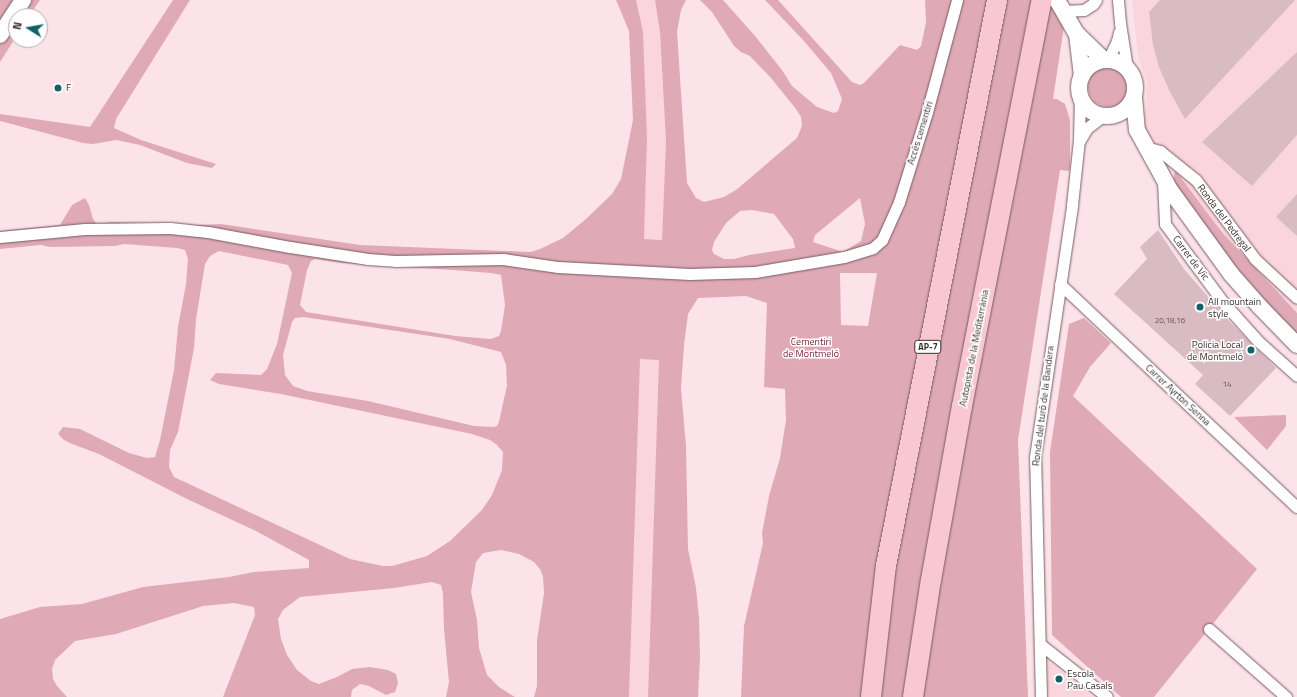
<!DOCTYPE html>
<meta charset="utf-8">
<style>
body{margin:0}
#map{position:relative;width:1297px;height:697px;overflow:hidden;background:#fce3e9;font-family:"Titillium Web",sans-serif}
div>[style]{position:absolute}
.built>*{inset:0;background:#fbd5dd}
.green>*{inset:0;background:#e0a9b6}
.round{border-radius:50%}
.building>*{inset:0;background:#d9bcc3}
.roads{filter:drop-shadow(0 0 1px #765d63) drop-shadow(0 0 1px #765d63)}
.street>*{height:11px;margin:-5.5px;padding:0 5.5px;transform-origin:5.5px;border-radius:5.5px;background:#fff}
.secondary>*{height:16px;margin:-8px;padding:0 8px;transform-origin:8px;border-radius:8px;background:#fff}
.secondary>.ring{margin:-8px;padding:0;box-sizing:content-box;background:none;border:16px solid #fff;border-radius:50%}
.highway>*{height:20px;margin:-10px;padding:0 10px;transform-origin:10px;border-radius:10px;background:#f8c7d2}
.dots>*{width:11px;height:11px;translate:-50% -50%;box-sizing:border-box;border:2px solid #fff;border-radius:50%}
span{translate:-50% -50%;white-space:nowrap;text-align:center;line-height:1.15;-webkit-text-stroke:3px #fff;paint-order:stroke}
.number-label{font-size:8px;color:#625256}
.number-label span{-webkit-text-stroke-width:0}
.shield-label span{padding:1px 3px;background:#fff;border:1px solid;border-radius:3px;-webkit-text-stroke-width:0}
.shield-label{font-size:9px;color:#3a2f31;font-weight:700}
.poi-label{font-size:10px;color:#3a2f31}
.left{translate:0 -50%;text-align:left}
.right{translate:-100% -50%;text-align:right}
.street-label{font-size:10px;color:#3a2f31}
.park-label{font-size:10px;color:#6e273e}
.north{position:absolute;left:8px;top:8px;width:40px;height:40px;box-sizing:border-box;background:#fff;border:1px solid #b0acad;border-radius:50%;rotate:281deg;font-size:11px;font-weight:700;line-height:16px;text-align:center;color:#3a2f31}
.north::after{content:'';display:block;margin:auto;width:14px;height:18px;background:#13626a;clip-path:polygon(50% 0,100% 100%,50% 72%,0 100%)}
</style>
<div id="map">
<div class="built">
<div style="clip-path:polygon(636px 0,655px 0,660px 32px,666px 141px,662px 240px,644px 239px,647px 139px)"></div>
<div style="clip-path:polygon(1132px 0,1297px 0,1297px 313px,1221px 231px,1144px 128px,1147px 83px,1138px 56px)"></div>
<div style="clip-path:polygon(639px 359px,659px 359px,648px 697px,629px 697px)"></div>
<div style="clip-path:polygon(1047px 660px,1093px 697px,1048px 697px)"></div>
</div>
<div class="green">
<div style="clip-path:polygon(0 0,40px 0,29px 16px,16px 16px,16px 37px,0 62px)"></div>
<div style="clip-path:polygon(173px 0,190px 0,116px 119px,114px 128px,141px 140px,216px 164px,212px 168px,187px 163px,140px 145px,116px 140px,93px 144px,83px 143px,0 121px,0 114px,90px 127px)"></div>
<div style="clip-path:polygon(evenodd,616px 0,636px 0,643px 32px,647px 139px,644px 239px,662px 240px,666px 141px,660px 32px,655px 0,686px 0,681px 10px,677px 32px,687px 183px,696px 198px,704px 202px,724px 197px,736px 190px,797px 138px,802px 126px,801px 117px,796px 109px,771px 78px,750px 56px,741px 52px,734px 46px,712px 12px,700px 0,723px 0,755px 36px,782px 70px,792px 86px,817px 107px,834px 113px,838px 111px,842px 99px,831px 73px,804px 41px,765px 0,778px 0,852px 82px,860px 85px,864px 83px,900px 45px,917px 50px,921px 46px,926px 22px,925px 0,1068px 0,1053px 99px,1057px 99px,1065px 104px,1070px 120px,1070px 167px,1069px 171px,1060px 170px,1018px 440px,1028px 697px,741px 697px,744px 626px,763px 543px,762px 533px,769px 496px,780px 458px,786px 420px,785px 389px,764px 387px,767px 303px,746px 296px,698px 298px,688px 314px,684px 345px,681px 388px,686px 446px,688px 549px,696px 588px,699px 618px,700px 656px,698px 697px,648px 697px,659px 360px,640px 359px,629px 697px,534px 697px,537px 686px,537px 640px,544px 593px,543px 577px,540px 569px,534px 562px,519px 554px,501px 550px,483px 553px,476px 562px,471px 592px,477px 620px,479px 648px,487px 675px,499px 687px,515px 697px,446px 697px,449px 682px,444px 629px,443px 594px,441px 585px,432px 582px,394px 588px,300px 597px,283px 610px,278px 619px,281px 639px,287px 655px,297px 670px,311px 681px,319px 684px,337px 677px,352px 669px,370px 667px,388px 670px,396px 674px,398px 683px,395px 692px,386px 695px,369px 686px,360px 684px,352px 690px,351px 697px,223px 697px,255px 615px,254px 607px,234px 603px,203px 606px,116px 634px,75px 641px,55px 660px,52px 669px,53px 679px,57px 686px,67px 697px,0 697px,0 619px,40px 607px,82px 604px,143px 587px,229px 577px,254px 572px,309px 568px,309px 560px,256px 531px,187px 499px,99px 454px,72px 444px,64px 440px,58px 434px,63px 427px,80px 429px,129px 453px,147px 458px,155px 457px,160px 440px,174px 370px,178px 327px,186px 284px,188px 259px,185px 250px,177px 248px,124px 244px,115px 246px,50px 247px,41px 245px,0 249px,0 231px,60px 225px,72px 205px,85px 198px,89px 205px,93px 219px,96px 223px,100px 224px,111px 222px,199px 225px,221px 224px,360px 245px,531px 252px,540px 249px,563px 238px,586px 219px,612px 194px,621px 179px,633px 120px,629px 31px,616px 0,860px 198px,865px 224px,861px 241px,843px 252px,813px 242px,815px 235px,860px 198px,616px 0,752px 210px,774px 214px,793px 239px,795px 248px,749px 255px,734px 259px,724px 259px,714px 254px,712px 250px,714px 242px,726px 223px,740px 211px,752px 210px,616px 0,219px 251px,288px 265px,292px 273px,277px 344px,267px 369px,261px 375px,216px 373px,210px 380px,219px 384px,281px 394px,472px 434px,490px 440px,497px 445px,503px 452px,502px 470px,492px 495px,482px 510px,450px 541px,427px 556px,392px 566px,383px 566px,350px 559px,174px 477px,169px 467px,170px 450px,178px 432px,194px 348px,196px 319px,205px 264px,210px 256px,219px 251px,616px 0,315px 259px,341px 263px,453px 270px,491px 273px,501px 275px,505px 305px,501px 331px,499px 336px,491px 339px,455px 336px,306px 312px,300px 305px,307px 270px,311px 261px,315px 259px,616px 0,840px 273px,877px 273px,868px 326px,841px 325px,840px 273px,616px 0,304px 317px,450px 339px,501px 352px,506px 365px,507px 385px,499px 422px,497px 426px,493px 427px,474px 426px,368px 401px,307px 391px,293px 386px,285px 375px,283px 355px,292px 322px,295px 318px,304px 317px)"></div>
<div class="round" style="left:1088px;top:67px;width:40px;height:40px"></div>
<div style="clip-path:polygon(1175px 170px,1221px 231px,1297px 313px,1297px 334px,1230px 268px,1172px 188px)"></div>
<div style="clip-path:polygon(1084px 318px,1111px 343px,1090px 367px,1073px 396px,1257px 569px,1154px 697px,1121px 697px,1052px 635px,1050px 452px,1069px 324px)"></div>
<div style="clip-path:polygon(1286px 415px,1286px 426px,1267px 450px,1234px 417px)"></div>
</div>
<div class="building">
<div style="clip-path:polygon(1160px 0,1295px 0,1185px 119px,1169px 90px,1159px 67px,1153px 45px,1149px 12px)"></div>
<div style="clip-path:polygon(1297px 52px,1297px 135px,1252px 186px,1202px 142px)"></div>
<div style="clip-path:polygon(1297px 194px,1297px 236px,1276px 217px)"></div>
<div style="clip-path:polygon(1158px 230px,1184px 269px,1229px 321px,1276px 368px,1230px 416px,1195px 384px,1203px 375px,1114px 294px,1147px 259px,1140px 247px)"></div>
</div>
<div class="roads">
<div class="street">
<div style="left:1118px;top:0;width:23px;rotate:85deg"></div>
<div style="left:1120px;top:23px;width:46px;rotate:81.2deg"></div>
<div style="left:1063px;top:11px;width:21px;rotate:-3deg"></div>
<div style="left:1084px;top:10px;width:11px;rotate:-34deg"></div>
<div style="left:1093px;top:4px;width:5px;rotate:-53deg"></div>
<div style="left:1108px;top:60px;width:21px;rotate:-65deg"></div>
<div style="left:1117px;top:41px;width:9px;rotate:-77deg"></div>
<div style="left:1080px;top:140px;width:14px;rotate:-60deg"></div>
<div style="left:1087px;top:128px;width:20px;rotate:-37deg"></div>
<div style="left:1145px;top:147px;width:16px;rotate:15deg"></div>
<div style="left:1160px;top:151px;width:46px;rotate:38.9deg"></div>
<div style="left:1196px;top:180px;width:99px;rotate:53.2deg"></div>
<div style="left:1255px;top:259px;width:57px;rotate:42.9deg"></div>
<div style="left:1163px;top:181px;width:43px;rotate:87.3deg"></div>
<div style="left:1165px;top:224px;width:97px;rotate:53.4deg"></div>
<div style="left:1223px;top:302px;width:52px;rotate:48.1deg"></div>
<div style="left:1258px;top:341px;width:52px;rotate:41.9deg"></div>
<div style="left:0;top:237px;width:85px;rotate:-5.4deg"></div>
<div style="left:85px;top:229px;width:85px;rotate:-0.7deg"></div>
<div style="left:170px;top:228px;width:38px;rotate:6deg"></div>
<div style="left:208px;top:232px;width:83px;rotate:10.4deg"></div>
<div style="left:290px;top:247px;width:79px;rotate:8.7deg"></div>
<div style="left:368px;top:259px;width:27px;rotate:4deg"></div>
<div style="left:395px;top:261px;width:108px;rotate:-1.1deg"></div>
<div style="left:503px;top:259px;width:56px;rotate:8.3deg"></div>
<div style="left:558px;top:267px;width:132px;rotate:3deg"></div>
<div style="left:690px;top:274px;width:65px;rotate:-1.8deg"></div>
<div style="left:755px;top:272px;width:90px;rotate:-9.6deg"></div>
<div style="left:844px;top:257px;width:30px;rotate:-17deg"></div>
<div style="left:873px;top:248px;width:12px;rotate:-42deg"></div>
<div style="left:882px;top:240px;width:42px;rotate:-65.9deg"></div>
<div style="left:899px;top:202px;width:94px;rotate:-72.7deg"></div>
<div style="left:927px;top:112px;width:116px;rotate:-75deg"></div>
<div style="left:1060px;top:284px;width:325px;rotate:43.3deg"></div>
<div style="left:1209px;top:629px;width:103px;rotate:41.4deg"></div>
<div style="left:1040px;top:644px;width:85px;rotate:38.3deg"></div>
<div style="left:1041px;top:697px;width:240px;rotate:-91.4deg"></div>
<div style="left:1035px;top:457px;width:255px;rotate:-81.6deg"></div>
<div style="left:1072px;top:205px;width:65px;rotate:-83.9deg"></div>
<div style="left:1079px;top:140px;width:45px;rotate:-88.7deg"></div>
</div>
<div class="secondary">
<div style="left:1057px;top:0;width:39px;rotate:60deg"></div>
<div style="left:1077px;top:34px;width:37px;rotate:44deg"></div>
<div style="left:1077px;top:34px;width:42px;rotate:83.2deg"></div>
<div style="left:0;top:35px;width:42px;rotate:-56.7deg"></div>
<div class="ring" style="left:1079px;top:60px;width:40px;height:40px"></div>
<div style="left:1134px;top:97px;width:33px;rotate:85deg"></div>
<div style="left:1137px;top:130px;width:68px;rotate:61.2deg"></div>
<div style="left:1170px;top:190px;width:104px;rotate:54deg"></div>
<div style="left:1231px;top:274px;width:44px;rotate:48.7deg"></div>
<div style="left:1260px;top:307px;width:53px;rotate:45.8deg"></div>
</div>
<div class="highway">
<div style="left:871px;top:697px;width:132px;rotate:-83.5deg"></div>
<div style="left:886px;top:566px;width:577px;rotate:-78.9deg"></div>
<div style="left:913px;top:697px;width:118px;rotate:-81.3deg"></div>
<div style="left:931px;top:580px;width:177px;rotate:-79.9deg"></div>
<div style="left:962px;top:406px;width:414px;rotate:-78.9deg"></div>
</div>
</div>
<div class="dots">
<div style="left:58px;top:88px;background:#13626a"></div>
<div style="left:1200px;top:307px;background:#13626a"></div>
<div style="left:1251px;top:350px;background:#13626a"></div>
<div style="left:1059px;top:679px;background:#13626a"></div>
</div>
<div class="number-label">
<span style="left:1170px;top:321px">20,18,16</span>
<span style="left:1227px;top:385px">14</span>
</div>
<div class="shield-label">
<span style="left:928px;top:347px">AP-7</span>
</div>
<div class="poi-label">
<span class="left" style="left:66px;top:88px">F</span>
<span class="left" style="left:1208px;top:307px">All mountain<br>style</span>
<span class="right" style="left:1243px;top:350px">Policia Local<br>de Montmeló</span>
<span class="left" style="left:1067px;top:679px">Escola<br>Pau Casals</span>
</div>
<div class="street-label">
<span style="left:920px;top:133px;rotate:-73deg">Accés cementiri</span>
<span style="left:1224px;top:218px;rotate:53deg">Ronda del Pedregal</span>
<span style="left:1191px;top:258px;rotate:53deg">Carrer de Vic</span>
<span style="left:974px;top:348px;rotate:-79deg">Autopista de la Mediterrània</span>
<span style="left:1178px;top:395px;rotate:43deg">Carrer Ayrton Senna</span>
<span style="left:1043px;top:406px;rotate:-83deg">Ronda del turó de la Bandera</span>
</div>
<div class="park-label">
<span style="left:811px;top:347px">Cementiri<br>de Montmeló</span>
</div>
<div class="north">N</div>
</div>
